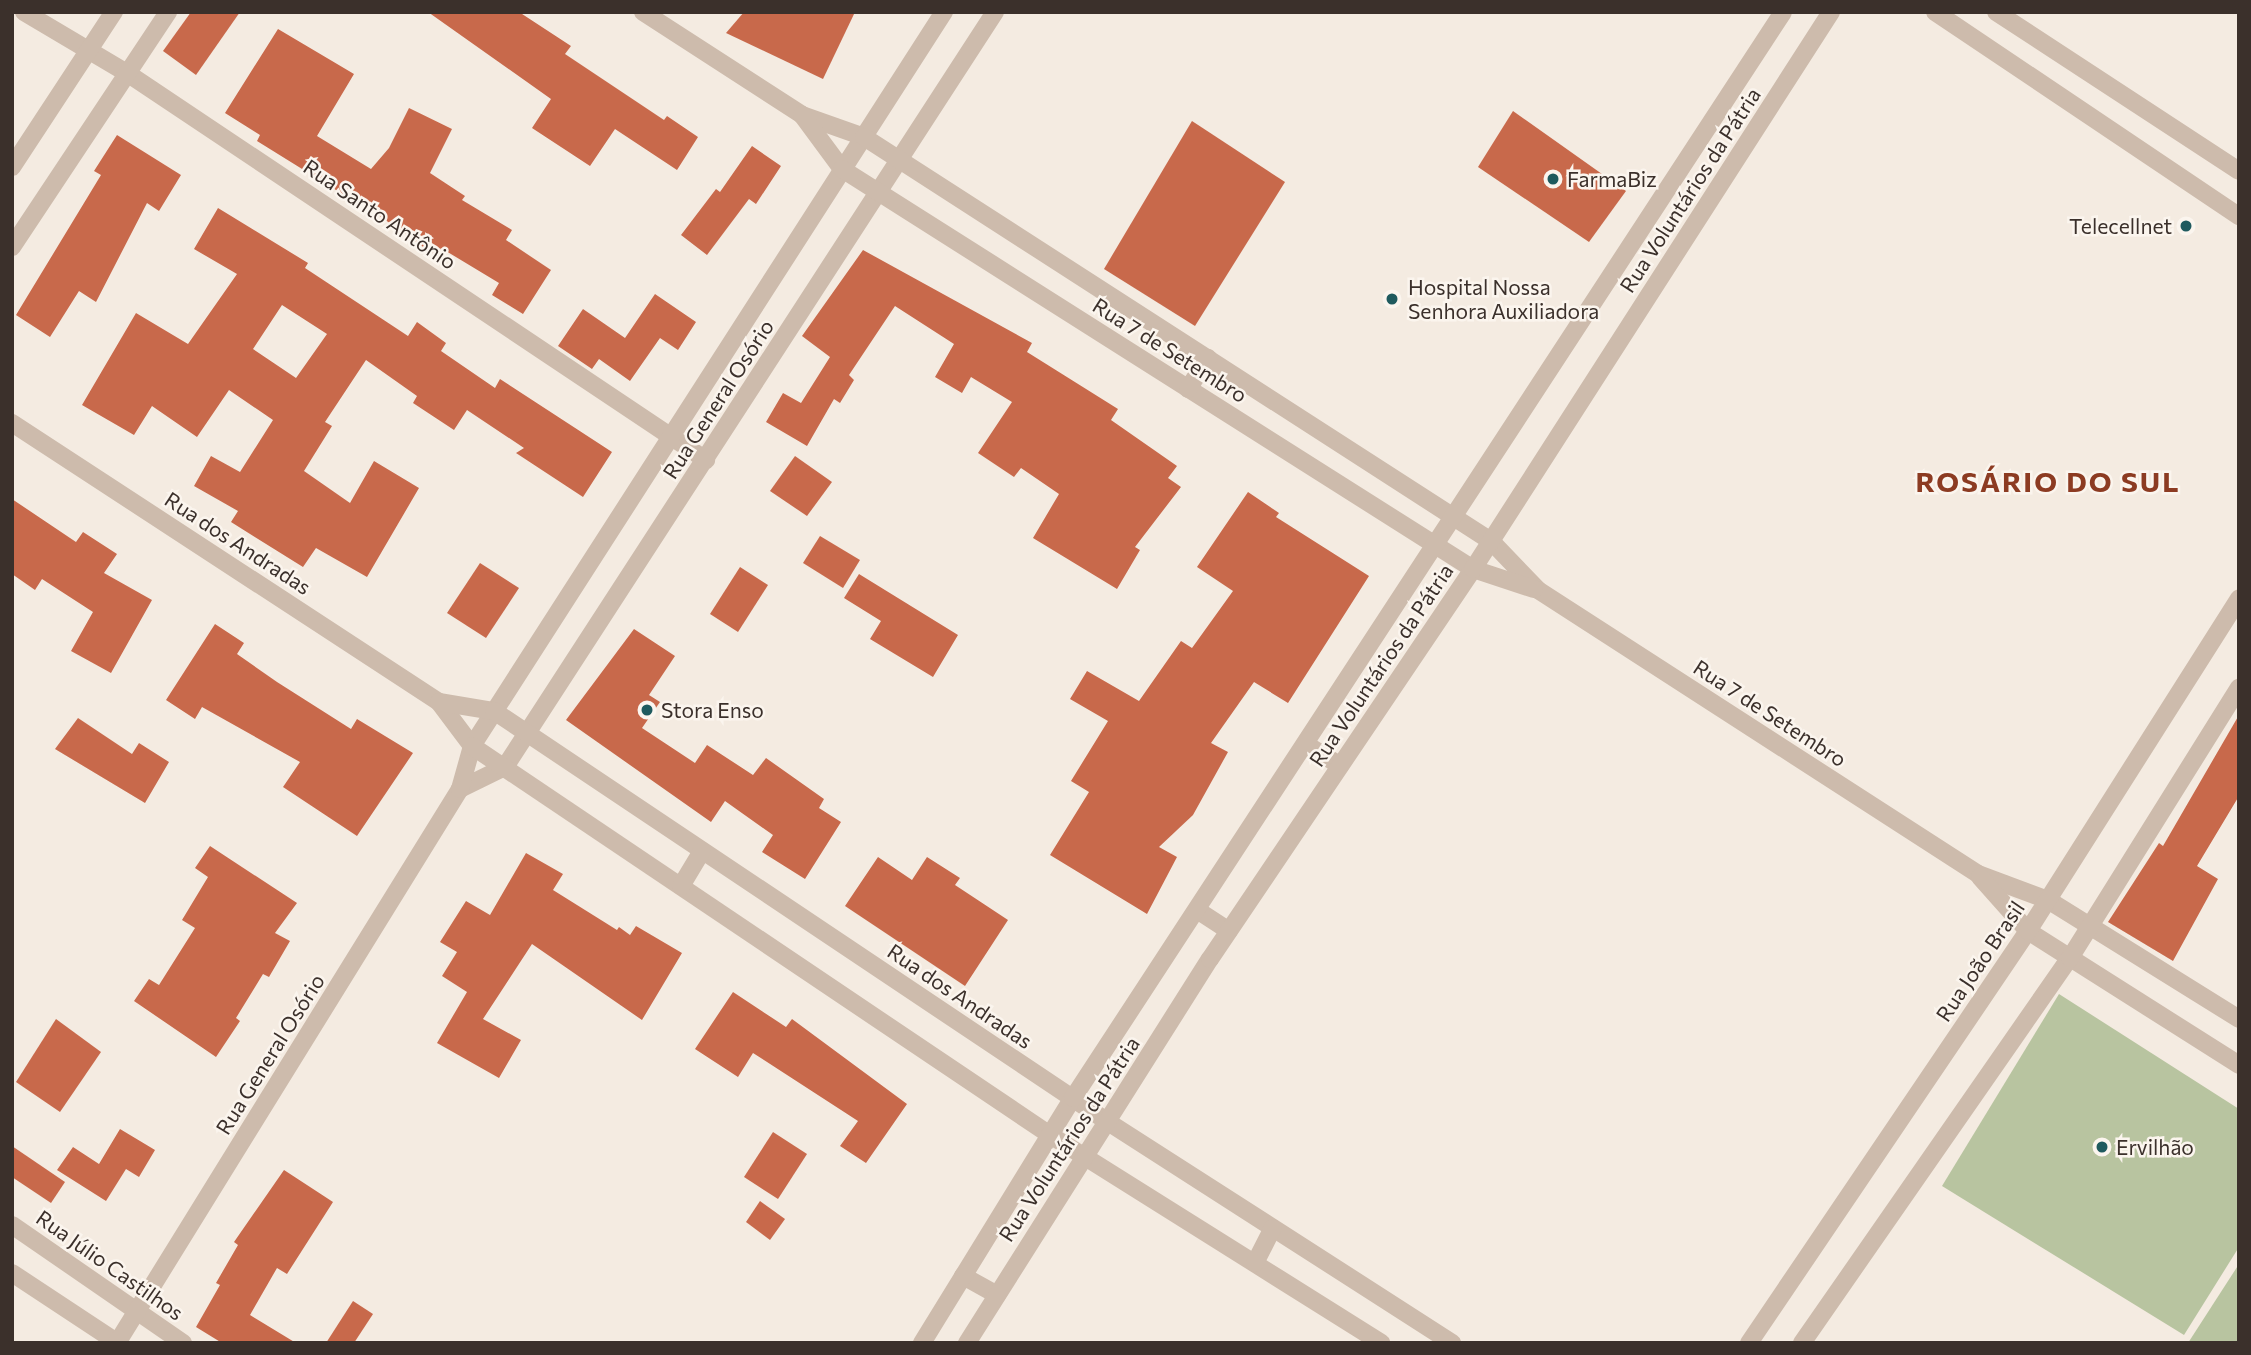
<!DOCTYPE html>
<meta charset="utf-8">
<style>
body{margin:0}
#map{position:relative;width:2251px;height:1355px;overflow:hidden;background:#f4ebe1;font-family:Commissioner,sans-serif}
div>[style]{position:absolute}
.green>*{inset:0;background:#b8c4a0}
.building>*{inset:0;background:#c8694b}
.minor>*{height:18px;margin:-9px;padding:0 9px;transform-origin:9px;border-radius:9px;background:#cdbbac}
.tertiary>*{height:18px;margin:-9px;padding:0 9px;transform-origin:9px;border-radius:9px;background:#cdbbac}
.dots>*{width:19px;height:19px;translate:-50% -50%;box-sizing:border-box;border:4px solid #fbf5ee;border-radius:50%}
span{translate:-50% -50%;white-space:nowrap;text-align:center;line-height:1.15;-webkit-text-stroke:5px #fbf5ee;paint-order:stroke}
.poi-label{font-size:21px;color:#3b302b}
.left{translate:0 -50%;text-align:left}
.right{translate:-100% -50%;text-align:right}
.street-label{font-size:21px;color:#3b302b}
.district-label{font-size:28px;color:#8c3b22;font-weight:700;letter-spacing:2px}
.frame{position:absolute;inset:0;border:14px solid #3b302b;pointer-events:none}
</style>
<div id="map">
<div class="green">
<div style="clip-path:polygon(2059px 994px,2239px 1109px,2239px 1247px,2184px 1335px,1942px 1186px)"></div>
<div style="clip-path:polygon(2239px 1264px,2239px 1343px,2188px 1343px)"></div>
</div>
<div class="building">
<div style="clip-path:polygon(191px 12px,240px 12px,196px 75px,163px 51px)"></div>
<div style="clip-path:polygon(428px 12px,519px 12px,571px 46px,565px 54px,664px 120px,667px 116px,698px 137px,677px 170px,615px 129px,590px 166px,532px 128px,551px 99px)"></div>
<div style="clip-path:polygon(744px 12px,855px 12px,823px 79px,726px 33px)"></div>
<div style="clip-path:polygon(278px 29px,354px 74px,317px 136px,371px 169px,389px 148px,409px 108px,452px 129px,430px 173px,465px 196px,462px 200px,512px 230px,506px 240px,551px 270px,523px 314px,492px 295px,499px 283px,441px 248px,436px 256px,346px 192px,344px 195px,257px 141px,260px 135px,225px 113px)"></div>
<div style="clip-path:polygon(1513px 111px,1626px 191px,1589px 242px,1478px 167px)"></div>
<div style="clip-path:polygon(1192px 121px,1285px 182px,1195px 326px,1104px 269px)"></div>
<div style="clip-path:polygon(117px 135px,181px 175px,159px 211px,147px 203px,96px 302px,79px 291px,50px 337px,16px 315px,101px 175px,94px 171px)"></div>
<div style="clip-path:polygon(752px 146px,781px 166px,756px 204px,749px 199px,707px 255px,681px 235px,716px 189px,720px 192px)"></div>
<div style="clip-path:polygon(evenodd,218px 208px,308px 263px,305px 268px,408px 336px,417px 322px,446px 343px,441px 351px,495px 388px,500px 379px,612px 452px,583px 497px,516px 453px,524px 448px,467px 410px,454px 430px,413px 403px,417px 396px,366px 360px,325px 422px,332px 426px,304px 471px,350px 503px,374px 461px,419px 488px,367px 577px,316px 548px,303px 567px,231px 522px,238px 511px,194px 486px,211px 456px,240px 472px,273px 420px,229px 390px,197px 437px,152px 406px,134px 435px,82px 405px,136px 313px,188px 344px,237px 274px,194px 249px,218px 208px,282px 305px,327px 334px,296px 378px,253px 349px,282px 305px)"></div>
<div style="clip-path:polygon(863px 250px,1032px 343px,1027px 352px,1118px 409px,1111px 420px,1177px 466px,1168px 478px,1181px 487px,1135px 547px,1140px 550px,1117px 589px,1033px 538px,1059px 494px,1021px 468px,1014px 477px,978px 453px,1012px 402px,971px 377px,962px 393px,935px 377px,954px 344px,895px 306px,849px 375px,854px 380px,840px 403px,834px 399px,807px 446px,766px 422px,783px 393px,801px 403px,830px 357px,802px 336px)"></div>
<div style="clip-path:polygon(655px 294px,696px 322px,678px 350px,660px 338px,630px 381px,599px 359px,592px 369px,558px 346px,583px 309px,625px 338px)"></div>
<div style="clip-path:polygon(795px 456px,832px 482px,807px 516px,770px 491px)"></div>
<div style="clip-path:polygon(1248px 492px,1279px 513px,1276px 517px,1369px 576px,1288px 703px,1254px 682px,1211px 743px,1228px 752px,1193px 815px,1159px 847px,1177px 857px,1147px 914px,1050px 855px,1089px 792px,1071px 781px,1108px 721px,1070px 699px,1087px 671px,1139px 701px,1181px 641px,1192px 648px,1233px 591px,1197px 567px)"></div>
<div style="clip-path:polygon(12px 499px,76px 542px,83px 532px,117px 554px,104px 573px,152px 600px,111px 673px,71px 651px,93px 612px,42px 579px,35px 590px,12px 574px)"></div>
<div style="clip-path:polygon(820px 536px,860px 560px,843px 588px,803px 563px)"></div>
<div style="clip-path:polygon(480px 563px,519px 588px,486px 638px,447px 613px)"></div>
<div style="clip-path:polygon(740px 567px,768px 585px,738px 632px,710px 614px)"></div>
<div style="clip-path:polygon(859px 574px,958px 635px,933px 677px,870px 639px,881px 621px,844px 598px)"></div>
<div style="clip-path:polygon(215px 624px,244px 643px,237px 654px,277px 682px,351px 729px,357px 719px,413px 753px,357px 836px,283px 787px,300px 762px,202px 707px,195px 719px,166px 700px)"></div>
<div style="clip-path:polygon(634px 629px,675px 656px,649px 695px,660px 702px,642px 728px,695px 763px,707px 745px,753px 775px,766px 758px,824px 799px,819px 808px,841px 822px,805px 879px,762px 852px,773px 835px,725px 801px,711px 822px,566px 720px)"></div>
<div style="clip-path:polygon(2239px 715px,2239px 796px,2197px 866px,2218px 879px,2173px 961px,2108px 922px,2159px 843px,2163px 846px)"></div>
<div style="clip-path:polygon(78px 718px,132px 754px,139px 743px,169px 762px,145px 803px,55px 749px)"></div>
<div style="clip-path:polygon(210px 846px,297px 903px,275px 933px,290px 941px,269px 977px,263px 974px,236px 1018px,240px 1021px,216px 1057px,134px 1001px,149px 979px,159px 985px,195px 928px,182px 920px,208px 877px,195px 868px)"></div>
<div style="clip-path:polygon(526px 853px,563px 874px,553px 890px,617px 930px,619px 927px,630px 935px,636px 926px,682px 953px,642px 1020px,532px 944px,483px 1019px,521px 1040px,499px 1078px,437px 1043px,467px 992px,442px 976px,457px 952px,440px 942px,466px 901px,490px 915px)"></div>
<div style="clip-path:polygon(878px 857px,912px 880px,927px 857px,960px 878px,955px 885px,1008px 920px,965px 986px,845px 906px)"></div>
<div style="clip-path:polygon(733px 992px,786px 1027px,792px 1019px,907px 1104px,866px 1163px,840px 1146px,858px 1121px,753px 1053px,738px 1077px,695px 1049px)"></div>
<div style="clip-path:polygon(56px 1019px,101px 1052px,60px 1112px,16px 1082px)"></div>
<div style="clip-path:polygon(120px 1129px,155px 1150px,139px 1177px,126px 1169px,106px 1201px,57px 1170px,73px 1147px,99px 1164px)"></div>
<div style="clip-path:polygon(773px 1132px,807px 1154px,778px 1199px,744px 1177px)"></div>
<div style="clip-path:polygon(12px 1146px,65px 1182px,51px 1203px,12px 1177px)"></div>
<div style="clip-path:polygon(284px 1170px,333px 1202px,287px 1274px,277px 1268px,250px 1315px,296px 1343px,222px 1343px,196px 1327px,220px 1285px,216px 1283px,238px 1245px,234px 1242px)"></div>
<div style="clip-path:polygon(760px 1201px,785px 1219px,770px 1240px,746px 1222px)"></div>
<div style="clip-path:polygon(353px 1301px,373px 1314px,354px 1343px,326px 1343px)"></div>
</div>
<div class="minor">
<div style="left:24px;top:12px;width:123px;rotate:30.7deg"></div>
<div style="left:130px;top:75px;width:693px;rotate:33.76deg"></div>
<div style="left:1935px;top:12px;width:366px;rotate:33.9deg"></div>
<div style="left:1996px;top:12px;width:290px;rotate:33.2deg"></div>
<div style="left:12px;top:167px;width:186px;rotate:-56.7deg"></div>
<div style="left:12px;top:247px;width:282px;rotate:-56.4deg"></div>
<div style="left:460px;top:789px;width:50px;rotate:-26.1deg"></div>
<div style="left:505px;top:767px;width:900px;rotate:-57.02deg"></div>
<div style="left:12px;top:1225px;width:208px;rotate:34.6deg"></div>
<div style="left:12px;top:1273px;width:127px;rotate:33.4deg"></div>
<div style="left:117px;top:1343px;width:652px;rotate:-58.24deg"></div>
<div style="left:460px;top:789px;width:45px;rotate:-74.4deg"></div>
<div style="left:472px;top:746px;width:873px;rotate:-57.26deg"></div>
</div>
<div class="tertiary">
<div style="left:643px;top:12px;width:189px;rotate:32.9deg"></div>
<div style="left:802px;top:115px;width:66px;rotate:19.5deg"></div>
<div style="left:864px;top:137px;width:746px;rotate:32.8deg"></div>
<div style="left:1491px;top:541px;width:68px;rotate:46.2deg"></div>
<div style="left:1538px;top:590px;width:524px;rotate:32.84deg"></div>
<div style="left:1978px;top:874px;width:75px;rotate:20.4deg"></div>
<div style="left:2048px;top:900px;width:225px;rotate:31.9deg"></div>
<div style="left:802px;top:115px;width:67px;rotate:53.5deg"></div>
<div style="left:842px;top:169px;width:747px;rotate:32.37deg"></div>
<div style="left:1473px;top:569px;width:64px;rotate:18.2deg"></div>
<div style="left:1188px;top:389px;width:37px;rotate:-57deg"></div>
<div style="left:12px;top:423px;width:510px;rotate:33.16deg"></div>
<div style="left:439px;top:702px;width:55px;rotate:53.1deg"></div>
<div style="left:472px;top:746px;width:697px;rotate:33.94deg"></div>
<div style="left:1050px;top:1135px;width:391px;rotate:32.1deg"></div>
<div style="left:439px;top:702px;width:56px;rotate:9.3deg"></div>
<div style="left:494px;top:711px;width:739px;rotate:33.8deg"></div>
<div style="left:1108px;top:1122px;width:409px;rotate:32.7deg"></div>
<div style="left:1307px;top:745px;width:39px;rotate:32deg"></div>
<div style="left:1980px;top:877px;width:72px;rotate:48.4deg"></div>
<div style="left:2028px;top:931px;width:250px;rotate:32.4deg"></div>
<div style="left:681px;top:886px;width:41px;rotate:-59deg"></div>
<div style="left:1197px;top:910px;width:38px;rotate:33deg"></div>
<div style="left:1255px;top:1263px;width:39px;rotate:-63deg"></div>
<div style="left:963px;top:1276px;width:39px;rotate:29deg"></div>
<div style="left:922px;top:1343px;width:288px;rotate:-58.4deg"></div>
<div style="left:1073px;top:1098px;width:1297px;rotate:-56.82deg"></div>
<div style="left:967px;top:1343px;width:454px;rotate:-57.7deg"></div>
<div style="left:1210px;top:959px;width:470px;rotate:-56deg"></div>
<div style="left:1473px;top:569px;width:662px;rotate:-57.27deg"></div>
<div style="left:1749px;top:1343px;width:498px;rotate:-55.9deg"></div>
<div style="left:2028px;top:931px;width:394px;rotate:-57.6deg"></div>
<div style="left:1802px;top:1343px;width:469px;rotate:-55.2deg"></div>
<div style="left:2070px;top:958px;width:319px;rotate:-58deg"></div>
</div>
<div class="dots">
<div style="left:1553px;top:179px;background:#1f5a5e"></div>
<div style="left:2186px;top:226px;background:#1f5a5e"></div>
<div style="left:1392px;top:299px;background:#1f5a5e"></div>
<div style="left:647px;top:710px;background:#1f5a5e"></div>
<div style="left:2102px;top:1147px;background:#1f5a5e"></div>
</div>
<div class="poi-label">
<span class="left" style="left:1567px;top:179px">FarmaBiz</span>
<span class="right" style="left:2172px;top:226px">Telecellnet</span>
<span class="left" style="left:1408px;top:299px">Hospital Nossa<br>Senhora Auxiliadora</span>
<span class="left" style="left:661px;top:710px">Stora Enso</span>
<span class="left" style="left:2116px;top:1147px">Ervilhão</span>
</div>
<div class="street-label">
<span style="left:1690px;top:190px;rotate:-57deg">Rua Voluntários da Pátria</span>
<span style="left:380px;top:214px;rotate:34deg">Rua Santo Antônio</span>
<span style="left:1170px;top:350px;rotate:32deg">Rua 7 de Setembro</span>
<span style="left:718px;top:399px;rotate:-57deg">Rua General Osório</span>
<span style="left:238px;top:543px;rotate:33deg">Rua dos Andradas</span>
<span style="left:1381px;top:665px;rotate:-56deg">Rua Voluntários da Pátria</span>
<span style="left:1770px;top:713px;rotate:33deg">Rua 7 de Setembro</span>
<span style="left:1980px;top:961px;rotate:-56deg">Rua João Brasil</span>
<span style="left:960px;top:996px;rotate:34deg">Rua dos Andradas</span>
<span style="left:270px;top:1054px;rotate:-58deg">Rua General Osório</span>
<span style="left:1069px;top:1139px;rotate:-57deg">Rua Voluntários da Pátria</span>
<span style="left:110px;top:1265px;rotate:35deg">Rua Júlio Castilhos</span>
</div>
<div class="district-label">
<span style="left:2048px;top:481px">ROSÁRIO DO SUL</span>
</div>
<div class="frame"></div>
</div>
